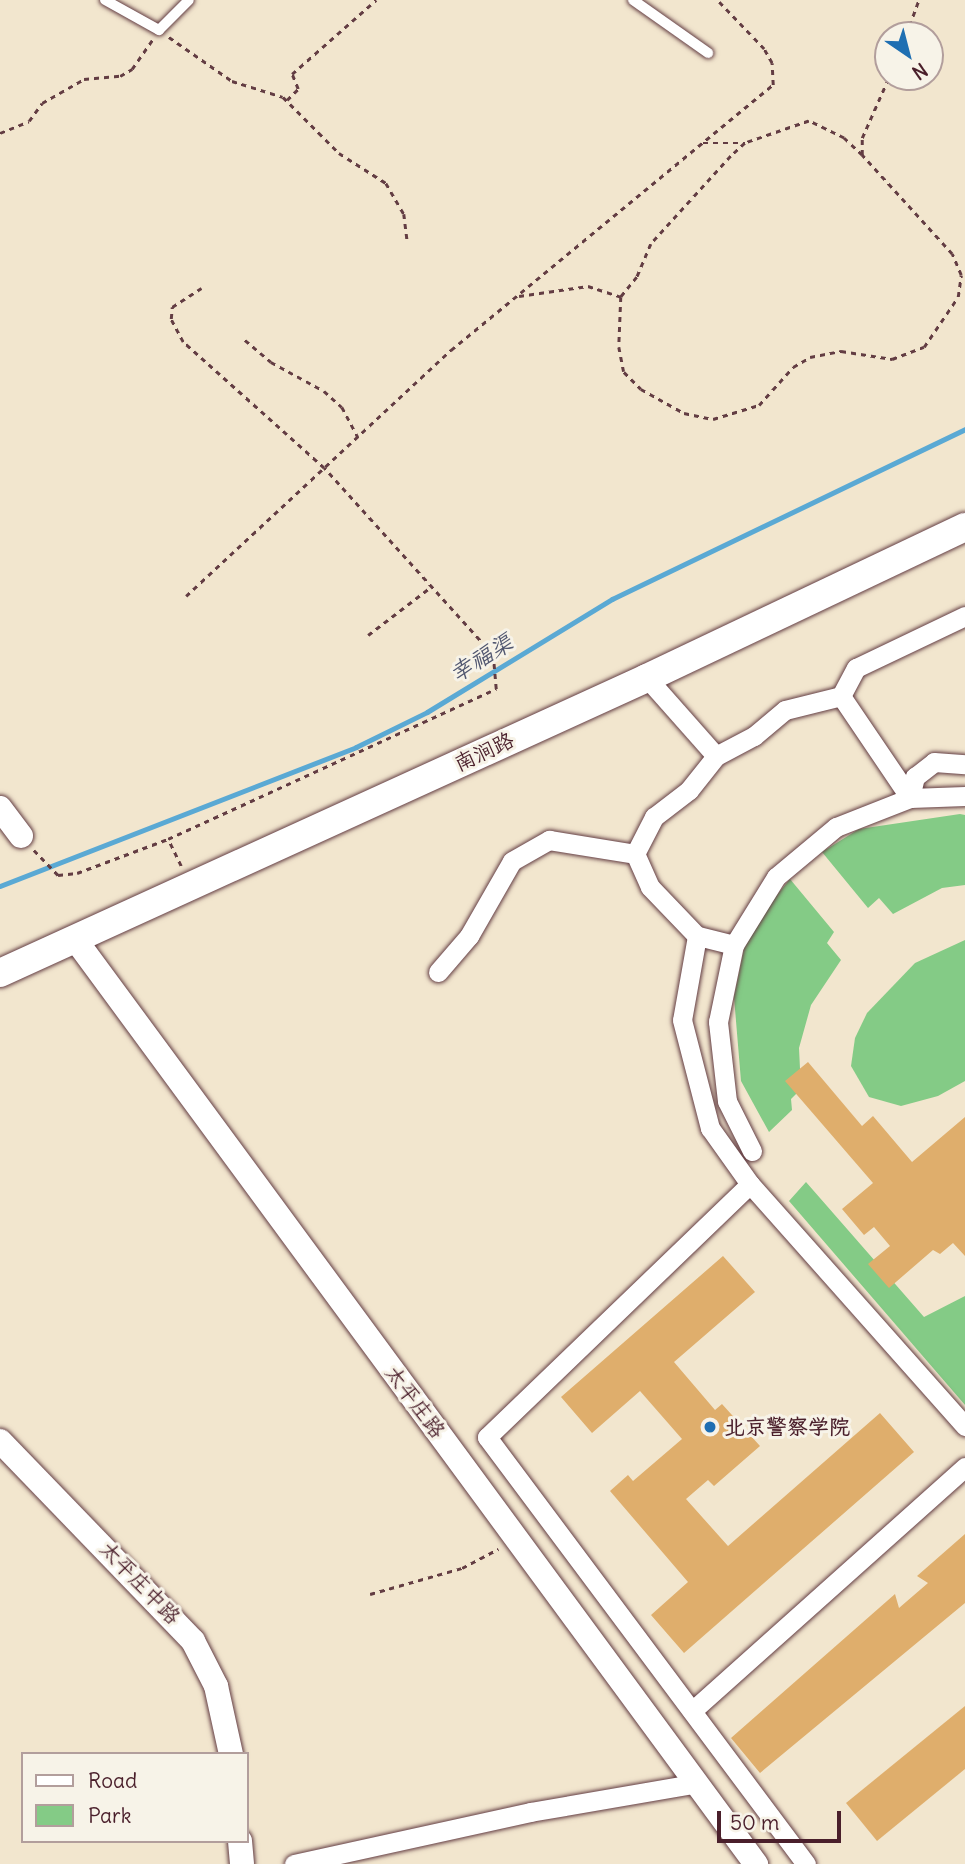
<!DOCTYPE html>
<meta charset="utf-8">
<style>
body{margin:0}
#map{position:relative;width:965px;height:1864px;overflow:hidden;background:#f2e6ce;font-family:Delius,"LXGW WenKai TC",sans-serif}
div>[style]{position:absolute}
.green>*{inset:0;background:#84cb86}
.stream>*{height:5px;margin:-2.5px;padding:0 2.5px;transform-origin:2.5px;border-radius:2.5px;background:#5aa9d4}
.building>*{inset:0;background:#dfae6c}
.path>*{height:2.5px;margin-top:-1.25px;transform-origin:0;background:repeating-linear-gradient(90deg,#633d43 0 5px,transparent 0 10px)}
.roads{filter:drop-shadow(0 0 2px #633d43) drop-shadow(0 0 2px #633d43)}
.service>*{height:10px;margin:-5px;padding:0 5px;transform-origin:5px;border-radius:5px;background:#fff}
.minor>*{height:19px;margin:-9.5px;padding:0 9.5px;transform-origin:9.5px;border-radius:9.5px;background:#fff}
.tertiary>*{height:24px;margin:-12px;padding:0 12px;transform-origin:12px;border-radius:12px;background:#fff}
.secondary>*{height:28px;margin:-14px;padding:0 14px;transform-origin:14px;border-radius:14px;background:#fff}
.dots>*{width:19px;height:19px;translate:-50% -50%;box-sizing:border-box;border:4px solid #f7f3e8;border-radius:50%}
span{translate:-50% -50%;white-space:nowrap;text-align:center;line-height:1.15;-webkit-text-stroke:6px #f7f3e8;paint-order:stroke}
.street-label{font-size:21px;color:#4a1f2b}
.poi-label{font-size:21px;color:#4a1f2b;font-weight:700}
.left{translate:0 -50%;text-align:left}
.water-label{font-size:23px;color:#50566f;font-style:italic}
.legend{position:absolute;left:21px;top:1752px;width:228px;height:91px;box-sizing:border-box;background:#f7f3e8;border:2px solid #b29e9c;margin:0;padding:9px 12px;list-style:none;font-size:21px;color:#4a1f2b}
.legend li{display:flex;align-items:center;gap:14px;height:35px}
.legend b{width:35px;border:2px solid #b29e9c}
.north{position:absolute;left:874px;top:21px;width:70px;height:70px;box-sizing:border-box;background:#f7f3e8;border:2px solid #b29e9c;border-radius:50%;rotate:145deg;font-size:19px;font-weight:700;line-height:28px;text-align:center;color:#4a1f2b}
.north::after{content:'';display:block;margin:auto;width:24px;height:32px;background:#1f6fb2;clip-path:polygon(50% 0,100% 100%,50% 72%,0 100%)}
.scale{position:absolute;left:717px;top:1811px;width:124px;height:32px;box-sizing:border-box;border:4px solid #4a1f2b;border-top:0;padding-left:9px;font-size:21px;line-height:24px;white-space:nowrap;color:#4a1f2b;-webkit-text-stroke:5px #f7f3e8;paint-order:stroke}
</style>
<div id="map">
<div class="green">
<div style="clip-path:polygon(960px 814px,965px 815px,965px 885px,942px 888px,893px 914px,879px 898px,868px 908px,822px 852px,859px 829px)"></div>
<div style="clip-path:polygon(790px 879px,834px 932px,827px 943px,841px 960px,811px 1005px,799px 1048px,801px 1089px,791px 1099px,792px 1110px,769px 1132px,741px 1081px,734px 997px,744px 949px,763px 912px)"></div>
<div style="clip-path:polygon(965px 940px,965px 1081px,938px 1096px,901px 1106px,869px 1097px,851px 1066px,855px 1038px,867px 1013px,915px 963px)"></div>
<div style="clip-path:polygon(806px 1182px,924px 1317px,965px 1296px,965px 1405px,789px 1201px)"></div>
</div>
<div class="stream">
<div style="left:0;top:886px;width:382px;rotate:-21.3deg"></div>
<div style="left:356px;top:747px;width:79px;rotate:-26.2deg"></div>
<div style="left:427px;top:712px;width:217px;rotate:-31.4deg"></div>
<div style="left:612px;top:599px;width:392px;rotate:-25.7deg"></div>
</div>
<div class="building">
<div style="clip-path:polygon(808px 1062px,862px 1126px,873px 1116px,912px 1162px,965px 1117px,965px 1256px,953px 1243px,940px 1254px,933px 1250px,889px 1288px,868px 1264px,890px 1246px,874px 1227px,864px 1235px,842px 1209px,873px 1183px,785px 1081px)"></div>
<div style="clip-path:polygon(723px 1256px,755px 1292px,674px 1362px,715px 1410px,722px 1404px,760px 1446px,714px 1486px,708px 1480px,686px 1499px,728px 1546px,880px 1413px,914px 1452px,684px 1653px,651px 1615px,688px 1582px,610px 1491px,628px 1475px,633px 1481px,682px 1439px,640px 1391px,592px 1433px,561px 1397px)"></div>
<div style="clip-path:polygon(965px 1534px,965px 1603px,760px 1773px,731px 1738px,895px 1594px,899px 1608px,928px 1583px,917px 1576px)"></div>
<div style="clip-path:polygon(965px 1706px,965px 1769px,877px 1841px,846px 1803px)"></div>
</div>
<div class="path">
<div style="left:906px;top:35px;width:37px;rotate:-70deg"></div>
<div style="left:169px;top:37px;width:77px;rotate:34.9deg"></div>
<div style="left:232px;top:81px;width:53px;rotate:17.4deg"></div>
<div style="left:283px;top:97px;width:79px;rotate:45deg"></div>
<div style="left:339px;top:153px;width:56px;rotate:32.6deg"></div>
<div style="left:386px;top:183px;width:36px;rotate:60deg"></div>
<div style="left:404px;top:214px;width:25px;rotate:83deg"></div>
<div style="left:287px;top:100px;width:16px;rotate:-45deg"></div>
<div style="left:298px;top:89px;width:16px;rotate:-112deg"></div>
<div style="left:292px;top:74px;width:112px;rotate:-41.4deg"></div>
<div style="left:0;top:133px;width:31px;rotate:-22deg"></div>
<div style="left:29px;top:121px;width:22px;rotate:-54deg"></div>
<div style="left:42px;top:103px;width:48px;rotate:-29.7deg"></div>
<div style="left:84px;top:79px;width:36px;rotate:-5deg"></div>
<div style="left:120px;top:76px;width:14px;rotate:-30deg"></div>
<div style="left:132px;top:69px;width:35px;rotate:-55deg"></div>
<div style="left:703px;top:143px;width:42px"></div>
<div style="left:862px;top:155px;width:25px;rotate:-137deg"></div>
<div style="left:844px;top:138px;width:39px;rotate:-154deg"></div>
<div style="left:809px;top:121px;width:68px;rotate:161deg"></div>
<div style="left:745px;top:143px;width:19px;rotate:137deg"></div>
<div style="left:731px;top:156px;width:119px;rotate:132.3deg"></div>
<div style="left:651px;top:244px;width:36px;rotate:113deg"></div>
<div style="left:637px;top:277px;width:26px;rotate:129deg"></div>
<div style="left:621px;top:297px;width:50px;rotate:92.3deg"></div>
<div style="left:619px;top:347px;width:25px;rotate:79deg"></div>
<div style="left:624px;top:372px;width:24px;rotate:45deg"></div>
<div style="left:641px;top:389px;width:49px;rotate:29.2deg"></div>
<div style="left:684px;top:413px;width:30px;rotate:12deg"></div>
<div style="left:713px;top:419px;width:48px;rotate:-16.9deg"></div>
<div style="left:759px;top:405px;width:51px;rotate:-48.2deg"></div>
<div style="left:793px;top:367px;width:20px;rotate:-30deg"></div>
<div style="left:810px;top:357px;width:32px;rotate:-11deg"></div>
<div style="left:841px;top:351px;width:52px;rotate:8.9deg"></div>
<div style="left:892px;top:359px;width:34px;rotate:-21deg"></div>
<div style="left:924px;top:347px;width:60px;rotate:-55.8deg"></div>
<div style="left:958px;top:297px;width:22px;rotate:-82deg"></div>
<div style="left:961px;top:275px;width:23px;rotate:-113deg"></div>
<div style="left:952px;top:254px;width:134px;rotate:-132.3deg"></div>
<div style="left:862px;top:155px;width:17px;rotate:-90deg"></div>
<div style="left:862px;top:138px;width:67px;rotate:-66.1deg"></div>
<div style="left:519px;top:296px;width:70px;rotate:-8.2deg"></div>
<div style="left:588px;top:286px;width:35px;rotate:18deg"></div>
<div style="left:245px;top:340px;width:34px;rotate:40deg"></div>
<div style="left:271px;top:362px;width:60px;rotate:28.7deg"></div>
<div style="left:324px;top:391px;width:24px;rotate:42deg"></div>
<div style="left:342px;top:407px;width:34px;rotate:62deg"></div>
<div style="left:186px;top:596px;width:362px;rotate:-42.9deg"></div>
<div style="left:451px;top:350px;width:417px;rotate:-39.5deg"></div>
<div style="left:773px;top:85px;width:22px;rotate:-93deg"></div>
<div style="left:772px;top:63px;width:16px;rotate:-120deg"></div>
<div style="left:764px;top:49px;width:68px;rotate:-133.8deg"></div>
<div style="left:368px;top:635px;width:81px;rotate:-37.4deg"></div>
<div style="left:34px;top:850px;width:35px;rotate:46deg"></div>
<div style="left:58px;top:875px;width:19px;rotate:-6deg"></div>
<div style="left:77px;top:873px;width:97px;rotate:-20.5deg"></div>
<div style="left:181px;top:866px;width:30px;rotate:-116deg"></div>
<div style="left:168px;top:839px;width:361px;rotate:-24.6deg"></div>
<div style="left:496px;top:689px;width:34px;rotate:-95deg"></div>
<div style="left:493px;top:655px;width:252px;rotate:-132.1deg"></div>
<div style="left:324px;top:468px;width:189px;rotate:-138.2deg"></div>
<div style="left:183px;top:342px;width:26px;rotate:-118deg"></div>
<div style="left:171px;top:319px;width:12px;rotate:-85deg"></div>
<div style="left:172px;top:307px;width:35px;rotate:-33deg"></div>
<div style="left:370px;top:1594px;width:96px;rotate:-15.8deg"></div>
<div style="left:462px;top:1568px;width:41px;rotate:-27.8deg"></div>
</div>
<div class="roads">
<div class="service">
<div style="left:105px;top:0;width:62px;rotate:29.1deg"></div>
<div style="left:159px;top:30px;width:42px;rotate:-45deg"></div>
<div style="left:633px;top:0;width:92px;rotate:35.2deg"></div>
</div>
<div class="minor">
<div style="left:647px;top:678px;width:104px;rotate:48.5deg"></div>
<div style="left:841px;top:696px;width:32px;rotate:-62deg"></div>
<div style="left:856px;top:668px;width:121px;rotate:-25.5deg"></div>
<div style="left:910px;top:798px;width:22px;rotate:-77deg"></div>
<div style="left:915px;top:777px;width:24px;rotate:-38deg"></div>
<div style="left:934px;top:762px;width:31px;rotate:4deg"></div>
<div style="left:697px;top:936px;width:85px;rotate:100.1deg"></div>
<div style="left:682px;top:1020px;width:112px;rotate:75.5deg"></div>
<div style="left:710px;top:1128px;width:69px;rotate:54.5deg"></div>
<div style="left:750px;top:1184px;width:324px;rotate:48.4deg"></div>
<div style="left:734px;top:945px;width:38px;rotate:-166deg"></div>
<div style="left:697px;top:936px;width:68px;rotate:-133.8deg"></div>
<div style="left:650px;top:887px;width:36px;rotate:-114deg"></div>
<div style="left:635px;top:854px;width:42px;rotate:-62.8deg"></div>
<div style="left:654px;top:817px;width:44px;rotate:-37.6deg"></div>
<div style="left:689px;top:790px;width:43px;rotate:-51.5deg"></div>
<div style="left:716px;top:756px;width:43px;rotate:-27.8deg"></div>
<div style="left:754px;top:736px;width:40px;rotate:-40deg"></div>
<div style="left:785px;top:710px;width:58px;rotate:-14deg"></div>
<div style="left:841px;top:696px;width:123px;rotate:55.9deg"></div>
<div style="left:438px;top:972px;width:48px;rotate:-49.3deg"></div>
<div style="left:469px;top:936px;width:86px;rotate:-60.2deg"></div>
<div style="left:512px;top:861px;width:43px;rotate:-29.6deg"></div>
<div style="left:549px;top:840px;width:87px;rotate:9.2deg"></div>
<div style="left:752px;top:1151px;width:56px;rotate:-116.6deg"></div>
<div style="left:727px;top:1101px;width:80px;rotate:-96.5deg"></div>
<div style="left:718px;top:1022px;width:79px;rotate:-78.3deg"></div>
<div style="left:734px;top:945px;width:80px;rotate:-58.3deg"></div>
<div style="left:776px;top:877px;width:78px;rotate:-39.8deg"></div>
<div style="left:836px;top:827px;width:79px;rotate:-21.4deg"></div>
<div style="left:910px;top:798px;width:55px;rotate:-2.1deg"></div>
<div style="left:750px;top:1184px;width:365px;rotate:136.1deg"></div>
<div style="left:487px;top:1437px;width:533px;rotate:53.24deg"></div>
<div style="left:692px;top:1711px;width:366px;rotate:-41.8deg"></div>
<div style="left:294px;top:1864px;width:242px;rotate:-12.4deg"></div>
<div style="left:530px;top:1812px;width:170px;rotate:-9.8deg"></div>
</div>
<div class="tertiary">
<div style="left:0;top:808px;width:35px;rotate:53deg"></div>
<div style="left:75px;top:939px;width:1149px;rotate:53.64deg"></div>
<div style="left:0;top:1441px;width:278px;rotate:46deg"></div>
<div style="left:193px;top:1641px;width:51px;rotate:62.9deg"></div>
<div style="left:216px;top:1686px;width:70px;rotate:77.6deg"></div>
<div style="left:240px;top:1841px;width:23px;rotate:85deg"></div>
</div>
<div class="secondary">
<div style="left:0;top:973px;width:711px;rotate:-24.51deg"></div>
<div style="left:647px;top:678px;width:352px;rotate:-25.4deg"></div>
</div>
</div>
<div class="dots">
<div style="left:710px;top:1427px;background:#1f6fb2"></div>
</div>
<div class="street-label">
<span style="left:484px;top:752px;rotate:-25deg">南涧路</span>
<span style="left:415px;top:1402px;rotate:53deg">太平庄路</span>
<span style="left:140px;top:1583px;rotate:46deg">太平庄中路</span>
</div>
<div class="poi-label">
<span class="left" style="left:724px;top:1427px">北京警察学院</span>
</div>
<div class="water-label">
<span style="left:481px;top:658px;rotate:-31deg">幸福渠</span>
</div>
<ul class="legend">
<li><b style="height:9px;background:#fff"></b>Road</li>
<li><b style="height:19px;background:#84cb86"></b>Park</li>
</ul>
<div class="north">N</div>
<div class="scale">50 m</div>
</div>
